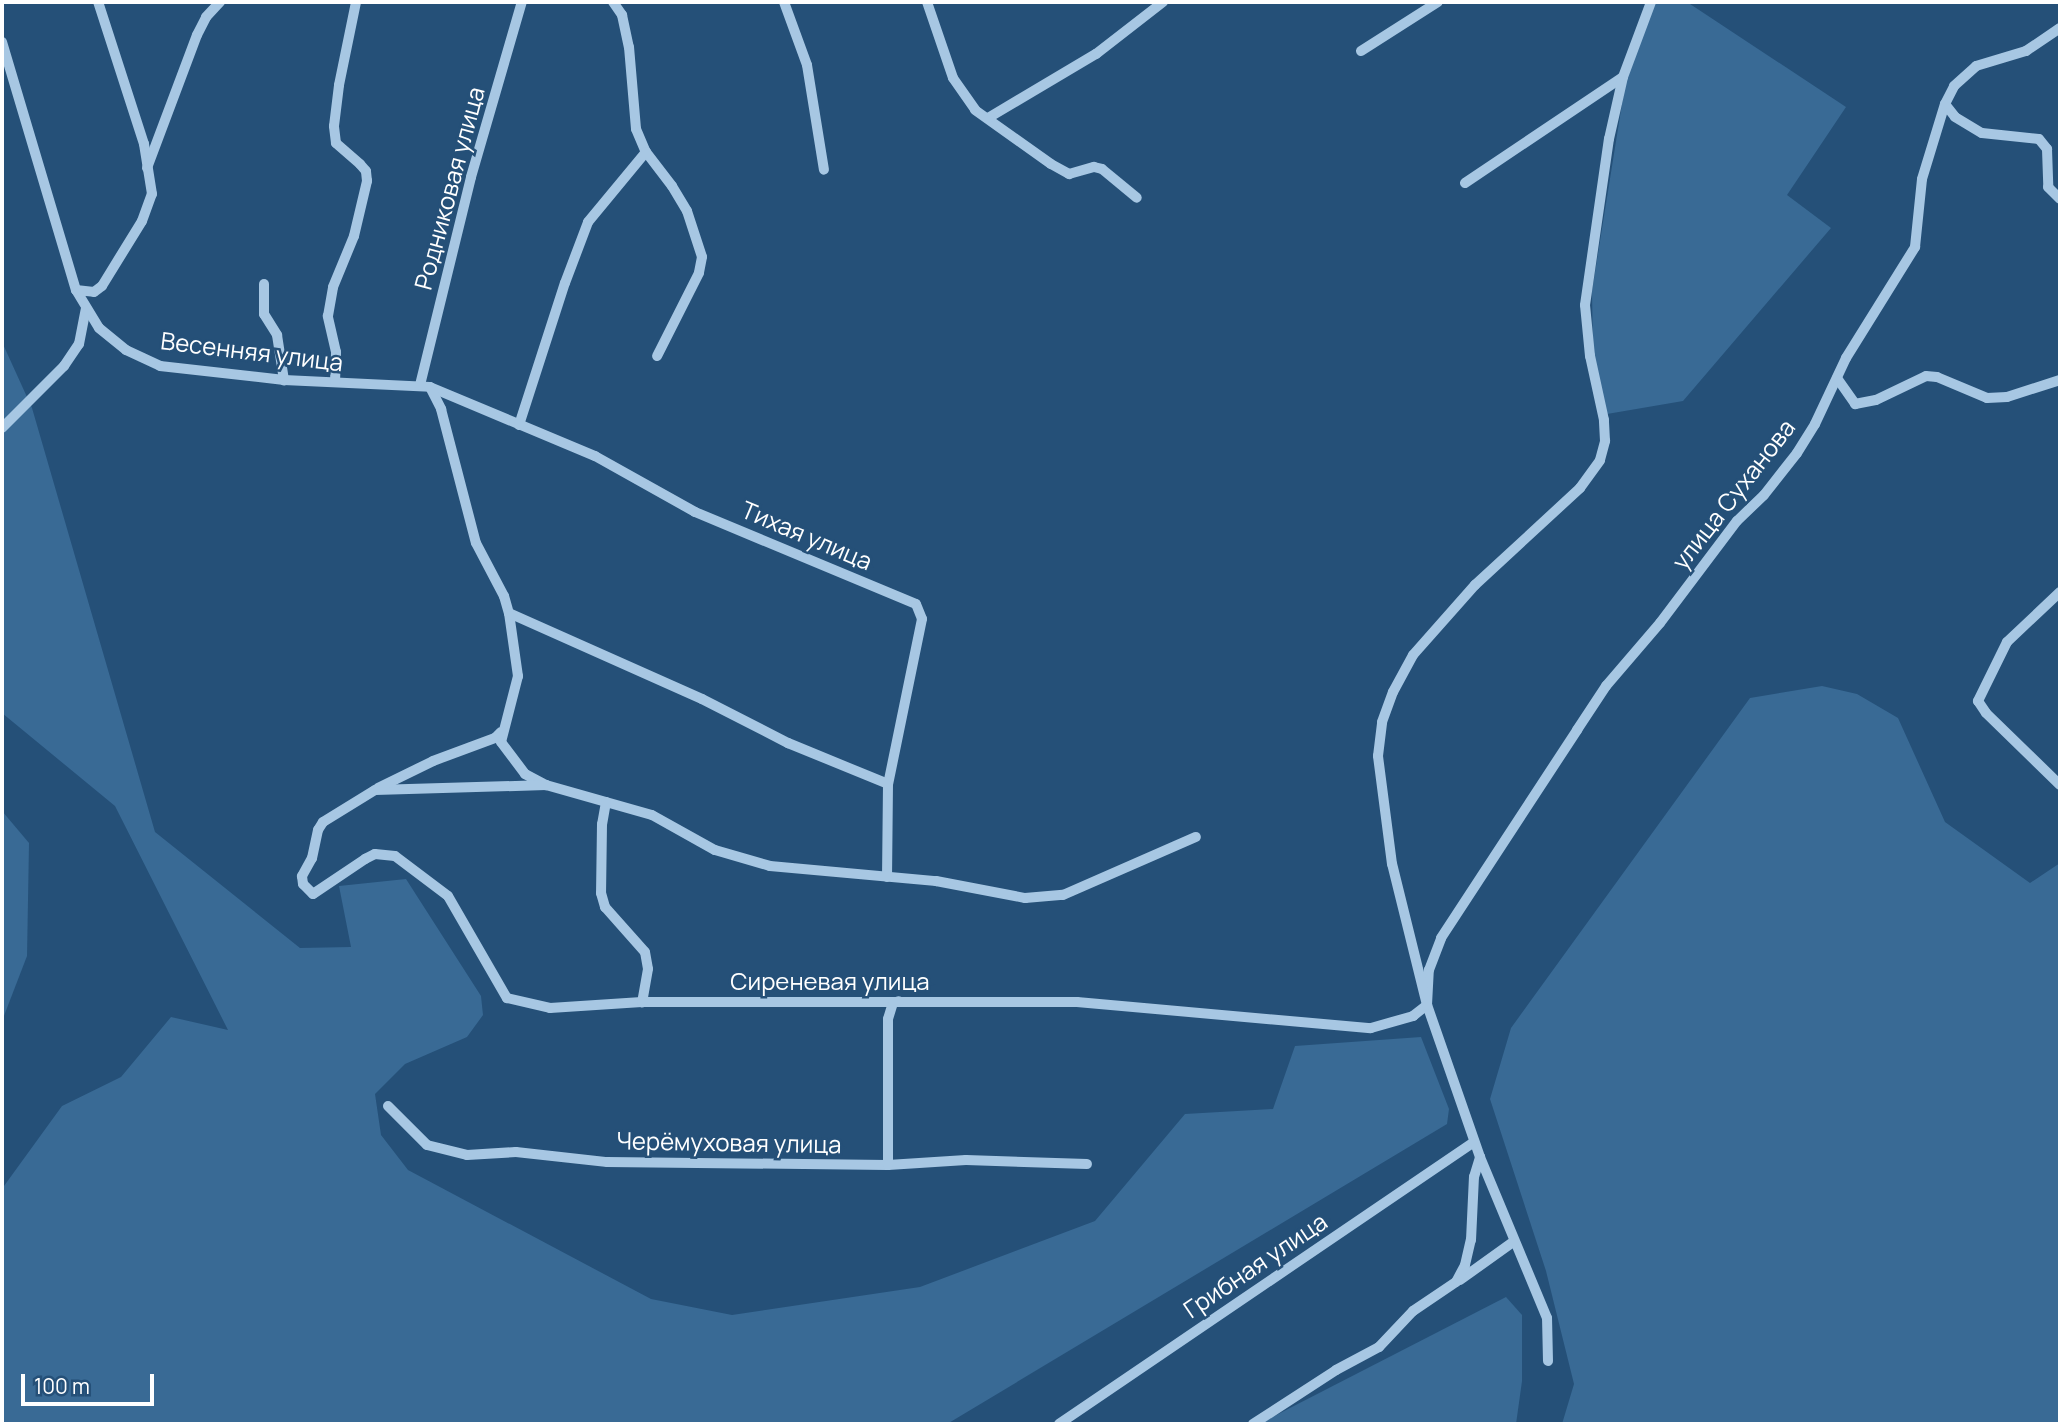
<!DOCTYPE html>
<meta charset="utf-8">
<style>
body{margin:0}
#map{position:relative;width:2062px;height:1426px;overflow:hidden;background:#255078;font-family:Manrope,sans-serif}
div>[style]{position:absolute}
.green>*{inset:0;background:#396a95}
.minor>*{height:10px;margin:-5px;padding:0 5px;transform-origin:5px;border-radius:5px;background:#a7c7e3}
span{translate:-50% -50%;white-space:nowrap;text-align:center;line-height:1.15;-webkit-text-stroke:5px #255078;paint-order:stroke}
.street-label{font-size:24px;color:#fff}
.frame{position:absolute;inset:0;border:4px solid #fff;pointer-events:none}
.scale{position:absolute;left:21px;top:1374px;width:133px;height:32px;box-sizing:border-box;border:4px solid #fff;border-top:0;padding-left:9px;font-size:21px;line-height:24px;white-space:nowrap;color:#fff;-webkit-text-stroke:5px #255078;paint-order:stroke}
</style>
<div id="map">
<div class="green">
<div style="clip-path:polygon(1653px 2px,1687px 2px,1846px 107px,1787px 195px,1831px 228px,1683px 401px,1607px 414px,1593px 354px,1592px 291px,1626px 79px)"></div>
<div style="clip-path:polygon(2px 342px,32px 408px,155px 832px,300px 948px,351px 947px,339px 886px,406px 879px,481px 996px,483px 1015px,467px 1037px,405px 1064px,375px 1094px,381px 1135px,408px 1170px,651px 1299px,732px 1315px,920px 1287px,1095px 1221px,1185px 1114px,1273px 1109px,1295px 1046px,1421px 1037px,1449px 1109px,1447px 1124px,947px 1424px,2px 1424px,4px 1186px,62px 1106px,121px 1077px,171px 1017px,228px 1030px,115px 806px,2px 713px)"></div>
<div style="clip-path:polygon(1822px 686px,1857px 694px,1898px 718px,1945px 822px,2030px 883px,2060px 863px,2060px 1424px,1562px 1424px,1574px 1384px,1546px 1271px,1490px 1099px,1511px 1028px,1750px 698px)"></div>
<div style="clip-path:polygon(2px 811px,29px 843px,27px 956px,2px 1021px)"></div>
<div style="clip-path:polygon(1506px 1297px,1522px 1315px,1522px 1381px,1516px 1424px,1259px 1424px)"></div>
</div>
<div class="minor">
<div style="left:613px;top:2px;width:16px;rotate:55deg"></div>
<div style="left:622px;top:15px;width:33px;rotate:78deg"></div>
<div style="left:629px;top:47px;width:82px;rotate:85.1deg"></div>
<div style="left:636px;top:129px;width:25px;rotate:67deg"></div>
<div style="left:646px;top:152px;width:43px;rotate:52.6deg"></div>
<div style="left:672px;top:186px;width:29px;rotate:59deg"></div>
<div style="left:687px;top:211px;width:48px;rotate:71.9deg"></div>
<div style="left:702px;top:257px;width:16px;rotate:101deg"></div>
<div style="left:699px;top:273px;width:93px;rotate:116.8deg"></div>
<div style="left:784px;top:2px;width:67px;rotate:69.9deg"></div>
<div style="left:807px;top:65px;width:106px;rotate:80.8deg"></div>
<div style="left:927px;top:2px;width:80px;rotate:71.1deg"></div>
<div style="left:953px;top:78px;width:39px;rotate:55deg"></div>
<div style="left:975px;top:110px;width:93px;rotate:35.4deg"></div>
<div style="left:1051px;top:164px;width:21px;rotate:29deg"></div>
<div style="left:1069px;top:174px;width:26px;rotate:-16deg"></div>
<div style="left:1094px;top:167px;width:8px;rotate:14deg"></div>
<div style="left:1102px;top:169px;width:45px;rotate:39.6deg"></div>
<div style="left:2px;top:42px;width:259px;rotate:73.4deg"></div>
<div style="left:76px;top:290px;width:44px;rotate:58.8deg"></div>
<div style="left:99px;top:328px;width:35px;rotate:39deg"></div>
<div style="left:126px;top:350px;width:38px;rotate:25deg"></div>
<div style="left:160px;top:366px;width:125px;rotate:6.4deg"></div>
<div style="left:284px;top:380px;width:146px;rotate:2.7deg"></div>
<div style="left:430px;top:387px;width:179px;rotate:22.7deg"></div>
<div style="left:595px;top:456px;width:115px;rotate:29.2deg"></div>
<div style="left:695px;top:512px;width:239px;rotate:22.6deg"></div>
<div style="left:916px;top:604px;width:16px;rotate:68deg"></div>
<div style="left:922px;top:619px;width:168px;rotate:101.6deg"></div>
<div style="left:888px;top:784px;width:93px;rotate:90.6deg"></div>
<div style="left:1361px;top:51px;width:91px;rotate:-32.5deg"></div>
<div style="left:1945px;top:104px;width:16px;rotate:52deg"></div>
<div style="left:1955px;top:117px;width:31px;rotate:31deg"></div>
<div style="left:1982px;top:133px;width:57px;rotate:6deg"></div>
<div style="left:2039px;top:139px;width:13px;rotate:51deg"></div>
<div style="left:2047px;top:149px;width:38px;rotate:88deg"></div>
<div style="left:2048px;top:187px;width:17px;rotate:45deg"></div>
<div style="left:988px;top:118px;width:126px;rotate:-30.7deg"></div>
<div style="left:1096px;top:54px;width:85px;rotate:-37.8deg"></div>
<div style="left:147px;top:168px;width:142px;rotate:-69.4deg"></div>
<div style="left:197px;top:35px;width:20px;rotate:-63deg"></div>
<div style="left:206px;top:17px;width:21px;rotate:-47deg"></div>
<div style="left:1465px;top:183px;width:190px;rotate:-33.9deg"></div>
<div style="left:264px;top:284px;width:30px;rotate:90deg"></div>
<div style="left:264px;top:314px;width:25px;rotate:58deg"></div>
<div style="left:277px;top:335px;width:46px;rotate:81.2deg"></div>
<div style="left:76px;top:290px;width:18px;rotate:6deg"></div>
<div style="left:94px;top:292px;width:10px;rotate:-37deg"></div>
<div style="left:102px;top:286px;width:76px;rotate:-58.4deg"></div>
<div style="left:142px;top:221px;width:29px;rotate:-70deg"></div>
<div style="left:152px;top:194px;width:51px;rotate:-99.1deg"></div>
<div style="left:144px;top:144px;width:149px;rotate:-107.9deg"></div>
<div style="left:1837px;top:378px;width:32px;rotate:55deg"></div>
<div style="left:1855px;top:404px;width:21px;rotate:-11deg"></div>
<div style="left:1876px;top:400px;width:55px;rotate:-25.6deg"></div>
<div style="left:1926px;top:376px;width:11px;rotate:5deg"></div>
<div style="left:1937px;top:377px;width:54px;rotate:22.8deg"></div>
<div style="left:1987px;top:398px;width:20px;rotate:-3deg"></div>
<div style="left:2007px;top:397px;width:56px;rotate:-17.8deg"></div>
<div style="left:335px;top:382px;width:30px;rotate:-88deg"></div>
<div style="left:336px;top:352px;width:37px;rotate:-103deg"></div>
<div style="left:328px;top:316px;width:29px;rotate:-80deg"></div>
<div style="left:333px;top:287px;width:55px;rotate:-67.6deg"></div>
<div style="left:354px;top:236px;width:57px;rotate:-76.7deg"></div>
<div style="left:367px;top:181px;width:10px;rotate:-96deg"></div>
<div style="left:366px;top:171px;width:9px;rotate:-131deg"></div>
<div style="left:360px;top:164px;width:32px;rotate:-139deg"></div>
<div style="left:336px;top:143px;width:17px;rotate:-97deg"></div>
<div style="left:334px;top:126px;width:41px;rotate:-83deg"></div>
<div style="left:339px;top:85px;width:85px;rotate:-78.4deg"></div>
<div style="left:420px;top:385px;width:214px;rotate:-76.2deg"></div>
<div style="left:471px;top:177px;width:182px;rotate:-73.8deg"></div>
<div style="left:430px;top:387px;width:25px;rotate:63deg"></div>
<div style="left:441px;top:409px;width:138px;rotate:75.4deg"></div>
<div style="left:476px;top:543px;width:60px;rotate:62.2deg"></div>
<div style="left:504px;top:596px;width:18px;rotate:74deg"></div>
<div style="left:509px;top:613px;width:64px;rotate:81.9deg"></div>
<div style="left:518px;top:676px;width:68px;rotate:104.4deg"></div>
<div style="left:501px;top:742px;width:40px;rotate:53deg"></div>
<div style="left:525px;top:774px;width:24px;rotate:28deg"></div>
<div style="left:546px;top:785px;width:110px;rotate:15.8deg"></div>
<div style="left:652px;top:815px;width:72px;rotate:29.1deg"></div>
<div style="left:715px;top:850px;width:57px;rotate:16.2deg"></div>
<div style="left:770px;top:866px;width:167px;rotate:5.2deg"></div>
<div style="left:936px;top:881px;width:91px;rotate:10.8deg"></div>
<div style="left:1025px;top:898px;width:38px;rotate:-5deg"></div>
<div style="left:1063px;top:895px;width:145px;rotate:-23.6deg"></div>
<div style="left:519px;top:425px;width:149px;rotate:-72.1deg"></div>
<div style="left:565px;top:283px;width:65px;rotate:-69.3deg"></div>
<div style="left:588px;top:222px;width:91px;rotate:-50.4deg"></div>
<div style="left:2px;top:428px;width:88px;rotate:-45deg"></div>
<div style="left:64px;top:366px;width:27px;rotate:-56deg"></div>
<div style="left:79px;top:344px;width:37px;rotate:-79deg"></div>
<div style="left:2060px;top:592px;width:73px;rotate:136.7deg"></div>
<div style="left:2007px;top:642px;width:66px;rotate:116.2deg"></div>
<div style="left:1978px;top:701px;width:14px;rotate:56deg"></div>
<div style="left:1986px;top:713px;width:103px;rotate:44.2deg"></div>
<div style="left:509px;top:613px;width:211px;rotate:24deg"></div>
<div style="left:702px;top:699px;width:97px;rotate:27.1deg"></div>
<div style="left:788px;top:743px;width:108px;rotate:22.3deg"></div>
<div style="left:546px;top:785px;width:171px;rotate:178.3deg"></div>
<div style="left:375px;top:790px;width:61px;rotate:148.4deg"></div>
<div style="left:323px;top:822px;width:9px;rotate:122deg"></div>
<div style="left:318px;top:830px;width:29px;rotate:102deg"></div>
<div style="left:312px;top:858px;width:21px;rotate:119deg"></div>
<div style="left:302px;top:876px;width:8px;rotate:83deg"></div>
<div style="left:303px;top:884px;width:14px;rotate:45deg"></div>
<div style="left:313px;top:894px;width:63px;rotate:-33.9deg"></div>
<div style="left:365px;top:859px;width:11px;rotate:-27deg"></div>
<div style="left:375px;top:854px;width:20px;rotate:6deg"></div>
<div style="left:395px;top:856px;width:66px;rotate:37deg"></div>
<div style="left:448px;top:896px;width:118px;rotate:60deg"></div>
<div style="left:507px;top:998px;width:44px;rotate:13.1deg"></div>
<div style="left:550px;top:1008px;width:92px;rotate:-3.7deg"></div>
<div style="left:642px;top:1002px;width:435px"></div>
<div style="left:1077px;top:1002px;width:295px;rotate:5.1deg"></div>
<div style="left:1371px;top:1028px;width:44px;rotate:-15.9deg"></div>
<div style="left:1413px;top:1016px;width:18px;rotate:-38deg"></div>
<div style="left:1427px;top:1005px;width:35px;rotate:-87deg"></div>
<div style="left:1429px;top:970px;width:34px;rotate:-69deg"></div>
<div style="left:1441px;top:938px;width:249px;rotate:-56.8deg"></div>
<div style="left:1577px;top:730px;width:53px;rotate:-56.6deg"></div>
<div style="left:1606px;top:686px;width:83px;rotate:-49.4deg"></div>
<div style="left:1660px;top:623px;width:128px;rotate:-53deg"></div>
<div style="left:1737px;top:521px;width:37px;rotate:-44deg"></div>
<div style="left:1764px;top:495px;width:53px;rotate:-51.8deg"></div>
<div style="left:1797px;top:453px;width:34px;rotate:-58deg"></div>
<div style="left:1815px;top:424px;width:73px;rotate:-64.8deg"></div>
<div style="left:1846px;top:358px;width:131px;rotate:-58.1deg"></div>
<div style="left:1915px;top:247px;width:68px;rotate:-84.1deg"></div>
<div style="left:1922px;top:179px;width:78px;rotate:-73deg"></div>
<div style="left:1945px;top:104px;width:20px;rotate:-63deg"></div>
<div style="left:1954px;top:86px;width:30px;rotate:-42deg"></div>
<div style="left:1976px;top:66px;width:52px;rotate:-16.7deg"></div>
<div style="left:2026px;top:51px;width:41px;rotate:-34.1deg"></div>
<div style="left:378px;top:788px;width:61px;rotate:-26.1deg"></div>
<div style="left:433px;top:761px;width:66px;rotate:-20.4deg"></div>
<div style="left:495px;top:738px;width:8px;rotate:-45deg"></div>
<div style="left:606px;top:802px;width:22px;rotate:100deg"></div>
<div style="left:602px;top:824px;width:69px;rotate:90.8deg"></div>
<div style="left:601px;top:893px;width:15px;rotate:74deg"></div>
<div style="left:605px;top:907px;width:60px;rotate:48.4deg"></div>
<div style="left:645px;top:952px;width:17px;rotate:80deg"></div>
<div style="left:648px;top:969px;width:34px;rotate:100deg"></div>
<div style="left:388px;top:1106px;width:55px;rotate:45deg"></div>
<div style="left:427px;top:1145px;width:41px;rotate:14deg"></div>
<div style="left:467px;top:1155px;width:49px;rotate:-3.5deg"></div>
<div style="left:516px;top:1152px;width:92px;rotate:6.3deg"></div>
<div style="left:607px;top:1162px;width:281px;rotate:0.6deg"></div>
<div style="left:888px;top:1165px;width:78px;rotate:-3.7deg"></div>
<div style="left:966px;top:1160px;width:121px;rotate:1.9deg"></div>
<div style="left:888px;top:1165px;width:146px;rotate:-90deg"></div>
<div style="left:888px;top:1019px;width:17px;rotate:-73deg"></div>
<div style="left:893px;top:1003px;width:6px;rotate:-18deg"></div>
<div style="left:1460px;top:1280px;width:65px;rotate:-35.6deg"></div>
<div style="left:1548px;top:1361px;width:43px;rotate:-91.3deg"></div>
<div style="left:1547px;top:1318px;width:174px;rotate:-112.6deg"></div>
<div style="left:1480px;top:1157px;width:161px;rotate:-109.2deg"></div>
<div style="left:1427px;top:1005px;width:145px;rotate:-103.9deg"></div>
<div style="left:1392px;top:864px;width:109px;rotate:-97.4deg"></div>
<div style="left:1378px;top:756px;width:34px;rotate:-83deg"></div>
<div style="left:1382px;top:722px;width:32px;rotate:-70deg"></div>
<div style="left:1393px;top:692px;width:42px;rotate:-61.6deg"></div>
<div style="left:1413px;top:655px;width:94px;rotate:-48.5deg"></div>
<div style="left:1475px;top:585px;width:143px;rotate:-42.7deg"></div>
<div style="left:1580px;top:488px;width:34px;rotate:-54deg"></div>
<div style="left:1600px;top:460px;width:20px;rotate:-75deg"></div>
<div style="left:1605px;top:441px;width:21px;rotate:-93deg"></div>
<div style="left:1604px;top:420px;width:66px;rotate:-102.3deg"></div>
<div style="left:1590px;top:356px;width:51px;rotate:-95.6deg"></div>
<div style="left:1585px;top:305px;width:168px;rotate:-81.8deg"></div>
<div style="left:1609px;top:139px;width:64px;rotate:-77.3deg"></div>
<div style="left:1623px;top:77px;width:80px;rotate:-69.5deg"></div>
<div style="left:1059px;top:1424px;width:502px;rotate:-34.2deg"></div>
<div style="left:1253px;top:1424px;width:99px;rotate:-33deg"></div>
<div style="left:1336px;top:1370px;width:49px;rotate:-28.1deg"></div>
<div style="left:1379px;top:1347px;width:50px;rotate:-46.6deg"></div>
<div style="left:1413px;top:1311px;width:52px;rotate:-34deg"></div>
<div style="left:1456px;top:1282px;width:19px;rotate:-62deg"></div>
<div style="left:1465px;top:1265px;width:26px;rotate:-77deg"></div>
<div style="left:1471px;top:1240px;width:63px;rotate:-87.3deg"></div>
<div style="left:1474px;top:1177px;width:21px;rotate:-73deg"></div>
</div>
<div class="street-label">
<span style="left:449px;top:188px;rotate:-75deg">Родниковая улица</span>
<span style="left:252px;top:351px;rotate:7deg">Весенняя улица</span>
<span style="left:1733px;top:494px;rotate:-52deg">улица Суханова</span>
<span style="left:807px;top:535px;rotate:23deg">Тихая улица</span>
<span style="left:830px;top:981px">Сиреневая улица</span>
<span style="left:729px;top:1142px;rotate:1deg">Черёмуховая улица</span>
<span style="left:1255px;top:1265px;rotate:-34deg">Грибная улица</span>
</div>
<div class="frame"></div>
<div class="scale">100 m</div>
</div>
